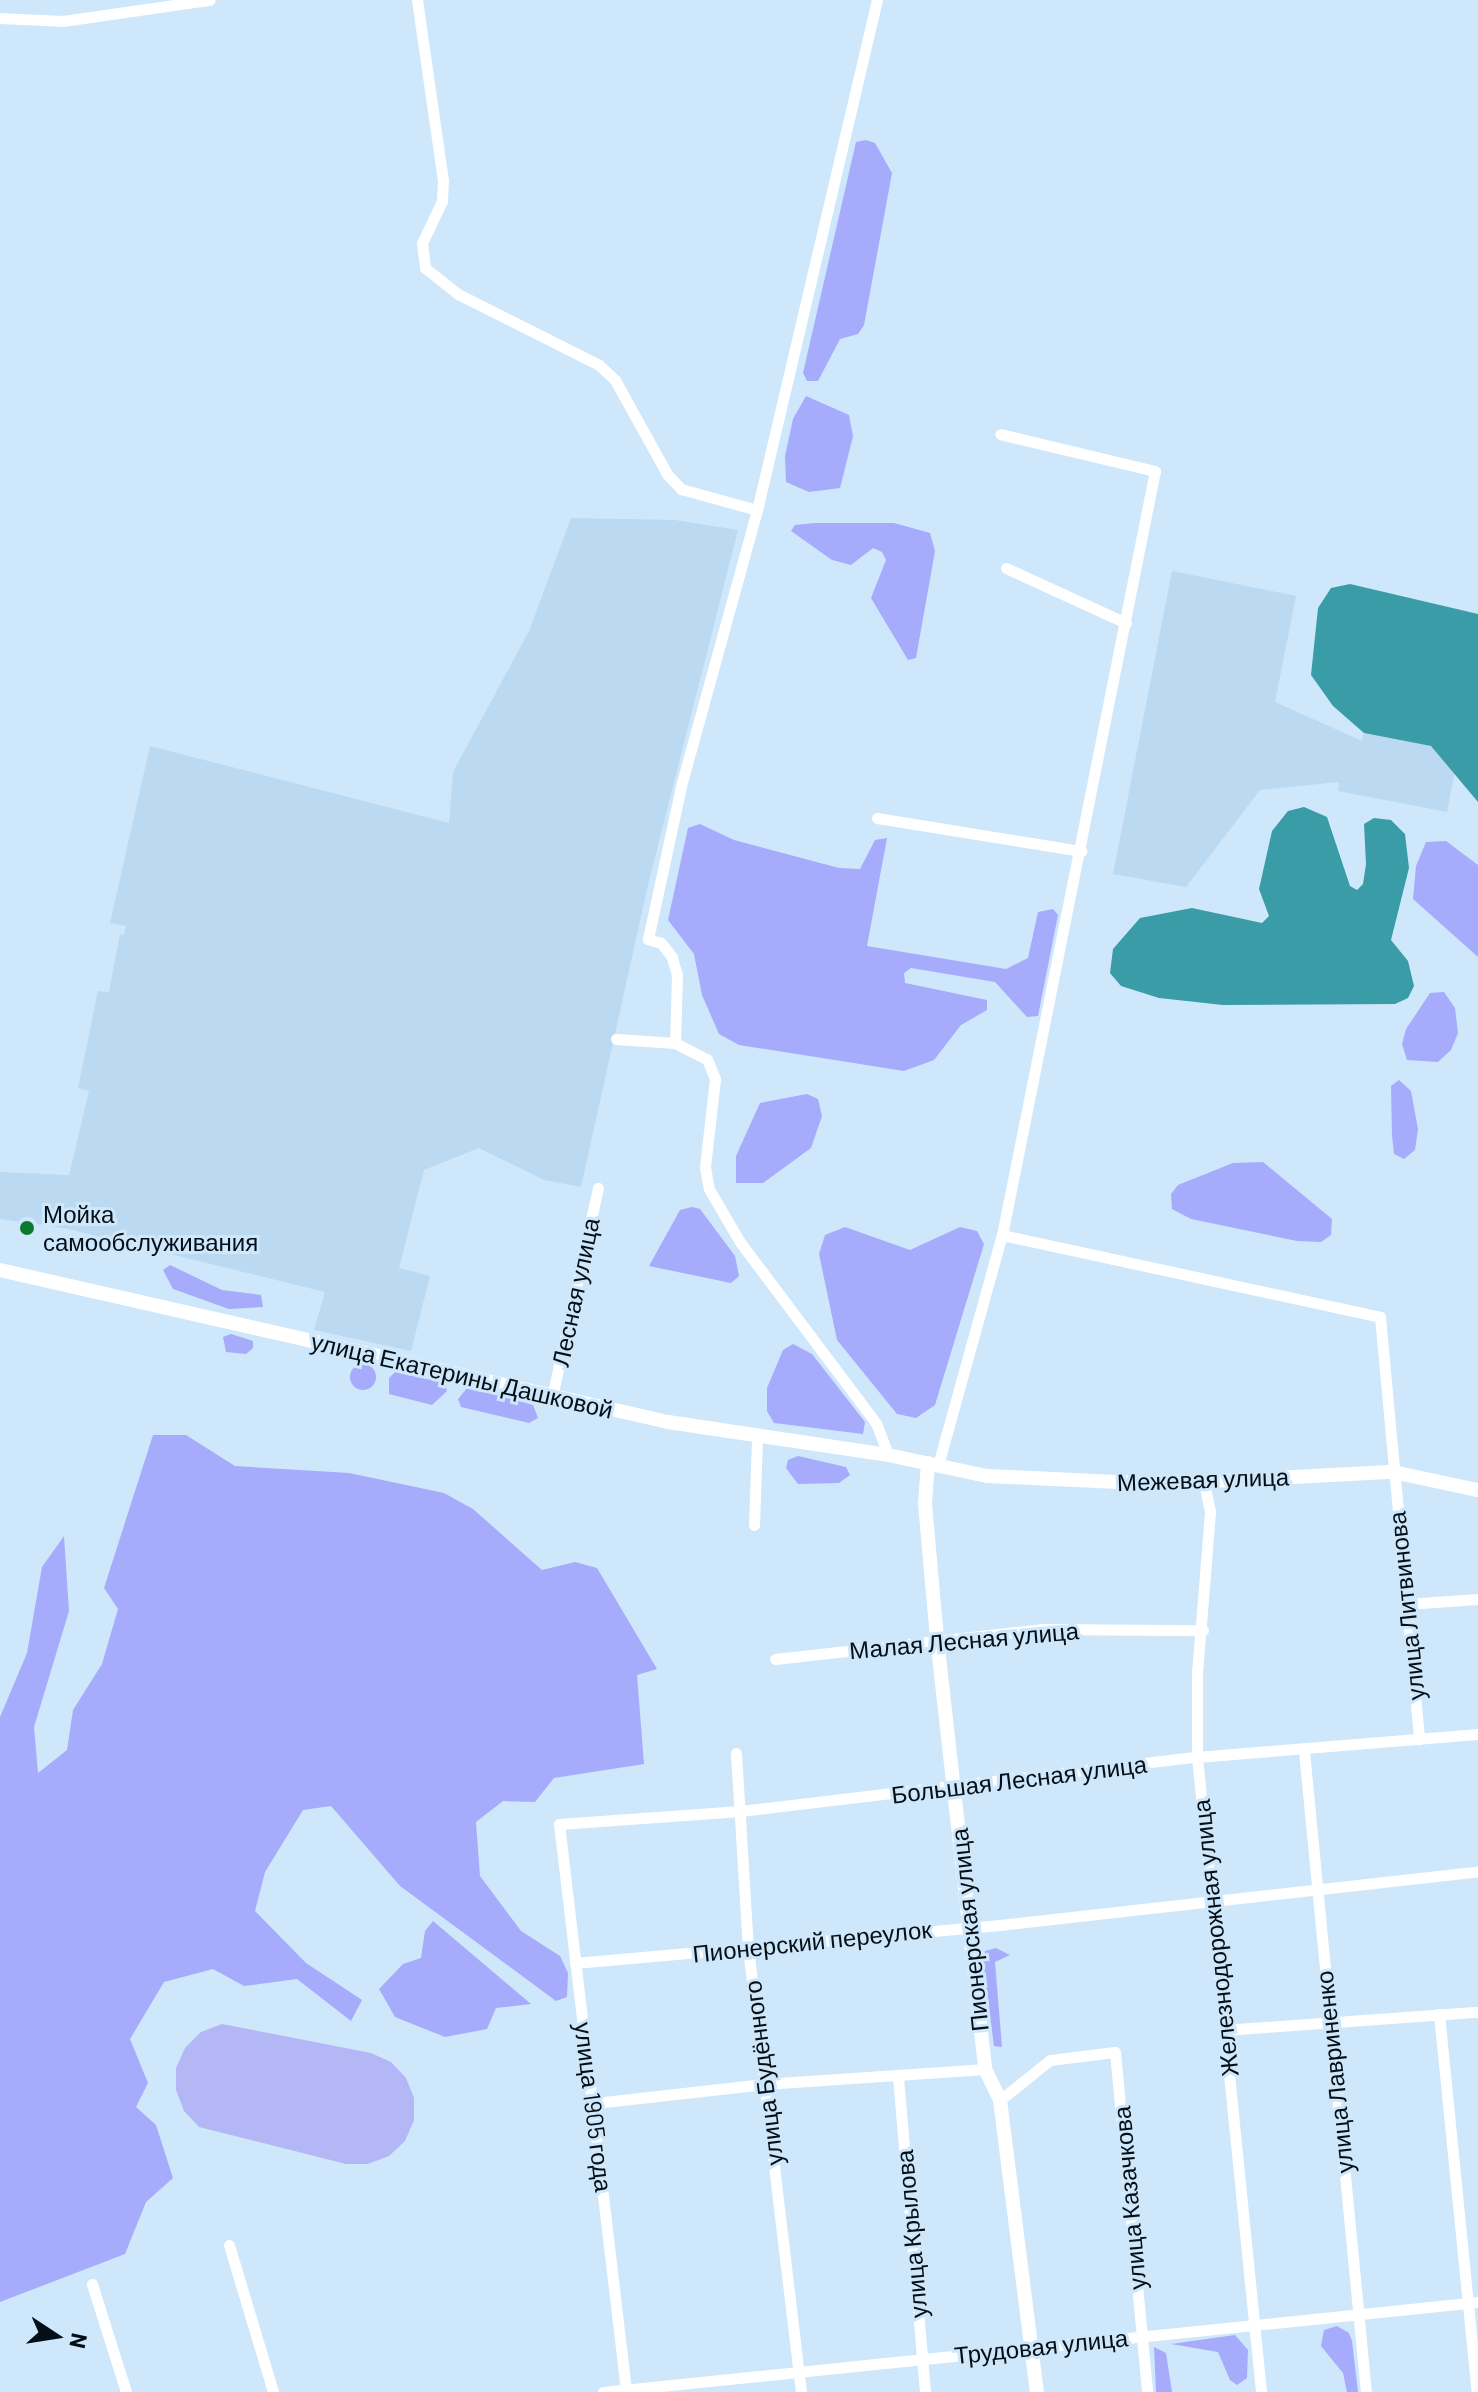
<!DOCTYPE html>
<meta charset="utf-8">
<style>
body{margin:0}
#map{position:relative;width:1478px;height:2392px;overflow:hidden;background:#cee7fb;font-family:Barlow,sans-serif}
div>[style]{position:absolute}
.built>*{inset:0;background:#bbd9f0}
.green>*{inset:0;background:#b4b7f6}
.forest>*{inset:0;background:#a7abfb}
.round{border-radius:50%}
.water>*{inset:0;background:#399ca6}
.minor>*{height:11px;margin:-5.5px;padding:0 5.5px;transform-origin:5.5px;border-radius:5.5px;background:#fff}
.tertiary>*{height:14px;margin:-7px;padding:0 7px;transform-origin:7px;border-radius:7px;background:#fff}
.dots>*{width:22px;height:22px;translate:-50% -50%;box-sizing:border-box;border:4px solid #cee7fb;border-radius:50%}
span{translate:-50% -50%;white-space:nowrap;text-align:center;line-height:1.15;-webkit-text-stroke:6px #cee7fb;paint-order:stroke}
.poi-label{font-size:24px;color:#050f17}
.left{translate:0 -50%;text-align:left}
.street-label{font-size:24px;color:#050f17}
.north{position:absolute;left:16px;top:2296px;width:80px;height:80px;-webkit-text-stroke:6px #cee7fb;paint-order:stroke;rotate:102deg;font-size:22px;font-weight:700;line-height:32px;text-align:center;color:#050f17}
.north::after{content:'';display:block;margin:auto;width:28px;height:36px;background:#050f17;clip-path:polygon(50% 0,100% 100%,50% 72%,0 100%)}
</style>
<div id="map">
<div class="built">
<div style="clip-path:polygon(571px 518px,675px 520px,738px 530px,648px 885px,581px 1187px,544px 1180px,479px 1148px,424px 1170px,399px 1268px,430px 1276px,411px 1351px,314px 1330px,325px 1292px,64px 1228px,0 1219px,0 1172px,69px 1175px,89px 1091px,78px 1088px,98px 991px,109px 992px,120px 934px,124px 935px,126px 926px,110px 923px,150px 746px,449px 823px,453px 772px,529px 631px)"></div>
<div style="clip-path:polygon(1172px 571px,1296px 596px,1275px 702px,1362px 741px,1364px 733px,1431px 746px,1455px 771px,1447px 812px,1338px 791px,1339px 782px,1260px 790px,1186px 887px,1113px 874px)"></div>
</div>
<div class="green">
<div style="clip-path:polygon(222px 2024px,371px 2053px,391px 2062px,406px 2078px,414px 2098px,414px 2120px,405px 2141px,389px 2156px,368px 2164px,346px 2164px,199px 2127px,184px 2111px,176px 2090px,176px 2068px,185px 2048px,201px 2032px)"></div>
</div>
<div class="forest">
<div style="clip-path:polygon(866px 140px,875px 143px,892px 173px,864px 325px,858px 334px,840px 339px,818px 381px,807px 381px,803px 373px,856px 142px)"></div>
<div style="clip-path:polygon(806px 396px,849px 415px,853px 436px,840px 488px,809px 492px,786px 482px,785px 456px,793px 419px)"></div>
<div style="clip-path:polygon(815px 523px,894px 523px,930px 533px,935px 551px,916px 658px,908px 660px,871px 598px,886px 560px,882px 552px,873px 548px,851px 565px,832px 560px,791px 531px,795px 525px)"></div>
<div style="clip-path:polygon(700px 824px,734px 840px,839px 868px,860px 869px,875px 840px,887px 838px,867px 946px,1006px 969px,1028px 958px,1038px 912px,1053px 909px,1058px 915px,1038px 1016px,1027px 1017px,995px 982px,911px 968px,904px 973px,905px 983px,987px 1000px,987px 1010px,961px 1025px,934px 1060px,904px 1071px,739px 1045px,719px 1034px,702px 995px,694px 954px,668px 920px,688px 828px)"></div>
<div style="clip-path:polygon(1446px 841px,1478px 865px,1478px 957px,1413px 899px,1416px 866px,1426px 842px)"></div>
<div style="clip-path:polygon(1444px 992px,1455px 1008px,1458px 1033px,1451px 1050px,1438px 1062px,1407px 1060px,1402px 1044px,1406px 1029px,1430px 993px)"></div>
<div style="clip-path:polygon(1399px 1080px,1411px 1091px,1418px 1129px,1415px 1150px,1404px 1159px,1394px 1154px,1392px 1135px,1391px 1086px)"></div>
<div style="clip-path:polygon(807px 1094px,818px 1099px,822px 1116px,811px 1148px,763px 1183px,736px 1183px,736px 1156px,760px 1103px)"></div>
<div style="clip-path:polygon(1263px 1162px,1332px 1219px,1331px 1235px,1321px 1242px,1297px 1241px,1191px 1219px,1172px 1209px,1171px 1194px,1178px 1185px,1233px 1163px)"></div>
<div style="clip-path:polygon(692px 1207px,700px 1209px,735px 1256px,739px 1276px,731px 1283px,649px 1266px,680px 1210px)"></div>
<div style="clip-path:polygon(845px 1227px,910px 1250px,960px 1227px,977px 1231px,984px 1244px,935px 1405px,916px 1418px,897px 1414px,837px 1340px,819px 1254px,825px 1235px)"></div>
<div style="clip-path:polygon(170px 1265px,222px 1290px,261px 1295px,263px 1307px,229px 1309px,173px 1289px,163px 1270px)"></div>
<div style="clip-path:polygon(231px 1334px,253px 1341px,253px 1348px,246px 1354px,226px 1352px,223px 1337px)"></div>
<div style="clip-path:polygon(793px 1344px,812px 1354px,865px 1422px,863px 1434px,774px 1423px,767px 1411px,767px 1388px,783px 1350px)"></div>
<div class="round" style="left:350px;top:1364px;width:26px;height:26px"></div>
<div style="clip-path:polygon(395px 1372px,445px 1383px,447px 1391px,432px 1405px,389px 1394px,389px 1378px)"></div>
<div style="clip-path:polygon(468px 1387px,533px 1405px,538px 1418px,529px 1423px,461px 1407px,458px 1399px)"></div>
<div style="clip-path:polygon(153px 1435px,186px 1435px,235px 1466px,349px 1473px,444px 1493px,473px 1509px,542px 1570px,575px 1562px,597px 1568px,657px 1669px,637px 1675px,644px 1764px,554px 1778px,535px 1802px,503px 1801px,476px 1822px,480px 1876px,521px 1931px,560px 1956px,568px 1973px,567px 1997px,556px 2001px,400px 1886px,331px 1806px,303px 1810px,265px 1872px,255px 1911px,306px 1963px,362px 2000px,351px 2021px,297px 1979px,244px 1986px,213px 1969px,164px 1982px,130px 2039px,148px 2083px,136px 2107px,156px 2125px,173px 2178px,146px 2202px,125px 2254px,0 2302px,0 1717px,27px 1653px,42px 1567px,64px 1536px,69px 1611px,34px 1727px,38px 1773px,67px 1750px,73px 1710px,102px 1664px,118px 1609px,104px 1588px)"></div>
<div style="clip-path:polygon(798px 1456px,846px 1467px,850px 1475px,839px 1483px,798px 1484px,786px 1468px,788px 1460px)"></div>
<div style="clip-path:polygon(433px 1921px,531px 2004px,496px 2008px,487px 2029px,445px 2037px,395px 2017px,379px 1989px,403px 1964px,421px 1958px,425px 1931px)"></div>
<div style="clip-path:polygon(996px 1948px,1010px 1955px,995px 1962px,1002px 2047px,994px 2046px,983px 1963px,985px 1951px)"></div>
<div style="clip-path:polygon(1337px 2326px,1349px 2333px,1352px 2341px,1358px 2392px,1347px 2392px,1343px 2373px,1321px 2346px,1324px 2330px)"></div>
<div style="clip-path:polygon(1235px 2335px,1248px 2350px,1247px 2378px,1237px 2385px,1230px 2380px,1218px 2352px,1171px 2344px)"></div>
<div style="clip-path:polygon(1154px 2347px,1166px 2353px,1172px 2392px,1156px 2392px)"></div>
</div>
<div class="water">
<div style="clip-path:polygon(1350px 584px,1478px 614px,1478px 802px,1431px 746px,1364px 733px,1333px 706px,1311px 675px,1318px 608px,1331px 588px)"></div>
<div style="clip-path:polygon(1304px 807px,1327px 817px,1350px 886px,1357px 890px,1363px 884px,1366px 864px,1364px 824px,1374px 818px,1391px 820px,1405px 834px,1409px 868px,1391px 940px,1408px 961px,1414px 986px,1408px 998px,1395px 1004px,1223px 1005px,1159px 998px,1121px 986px,1110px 973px,1113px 949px,1140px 918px,1192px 908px,1262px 923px,1269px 916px,1259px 889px,1272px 831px,1288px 811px)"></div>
</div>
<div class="minor">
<div style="left:417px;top:0;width:182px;rotate:81.8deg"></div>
<div style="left:443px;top:180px;width:21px;rotate:93deg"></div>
<div style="left:442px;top:201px;width:47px;rotate:115.5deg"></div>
<div style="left:422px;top:243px;width:25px;rotate:83deg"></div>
<div style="left:425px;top:268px;width:42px;rotate:38.2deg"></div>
<div style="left:458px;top:294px;width:158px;rotate:26.7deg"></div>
<div style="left:599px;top:365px;width:22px;rotate:43deg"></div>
<div style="left:615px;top:380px;width:107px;rotate:61deg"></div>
<div style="left:667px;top:474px;width:21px;rotate:47deg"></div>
<div style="left:681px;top:489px;width:79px;rotate:15.4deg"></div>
<div style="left:0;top:18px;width:63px;rotate:2.7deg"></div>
<div style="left:63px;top:21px;width:148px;rotate:-8.2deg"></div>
<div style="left:1006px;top:568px;width:132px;rotate:24.6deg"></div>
<div style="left:877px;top:818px;width:207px;rotate:9.2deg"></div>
<div style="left:616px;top:1039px;width:59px;rotate:3.9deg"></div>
<div style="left:675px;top:1043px;width:36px;rotate:27deg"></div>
<div style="left:707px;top:1059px;width:22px;rotate:68deg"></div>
<div style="left:715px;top:1079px;width:89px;rotate:96.5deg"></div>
<div style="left:705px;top:1167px;width:22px;rotate:80deg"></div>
<div style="left:709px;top:1189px;width:61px;rotate:59.7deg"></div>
<div style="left:740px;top:1242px;width:226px;rotate:53.1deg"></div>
<div style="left:876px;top:1423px;width:34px;rotate:69deg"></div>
<div style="left:675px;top:1043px;width:68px;rotate:-88.3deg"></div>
<div style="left:677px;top:975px;width:19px;rotate:-106deg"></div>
<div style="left:672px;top:957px;width:18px;rotate:-128deg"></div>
<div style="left:661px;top:943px;width:14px;rotate:-163deg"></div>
<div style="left:648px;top:939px;width:157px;rotate:-77.8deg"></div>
<div style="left:681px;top:786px;width:290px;rotate:-74.6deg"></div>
<div style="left:758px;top:506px;width:520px;rotate:-76.77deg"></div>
<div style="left:1002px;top:1235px;width:387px;rotate:12.2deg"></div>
<div style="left:1380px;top:1317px;width:424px;rotate:84.7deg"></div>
<div style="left:552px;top:1397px;width:214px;rotate:-77.6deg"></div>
<div style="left:938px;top:1465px;width:239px;rotate:-74.5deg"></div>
<div style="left:1002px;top:1235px;width:779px;rotate:-78.68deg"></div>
<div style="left:1155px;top:471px;width:159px;rotate:-166.6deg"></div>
<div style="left:1204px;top:1483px;width:30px;rotate:78deg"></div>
<div style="left:1210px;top:1512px;width:162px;rotate:94.6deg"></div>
<div style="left:1197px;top:1673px;width:84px;rotate:90deg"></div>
<div style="left:1197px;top:1757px;width:638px;rotate:84.24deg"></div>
<div style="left:754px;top:1525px;width:88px;rotate:-88deg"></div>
<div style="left:1406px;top:1604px;width:72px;rotate:-4deg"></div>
<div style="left:775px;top:1659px;width:268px;rotate:-6.4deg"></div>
<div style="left:1041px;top:1629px;width:162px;rotate:0.4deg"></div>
<div style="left:1304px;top:1751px;width:644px;rotate:84.48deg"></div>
<div style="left:736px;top:1753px;width:195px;rotate:86.5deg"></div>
<div style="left:748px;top:1948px;width:447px;rotate:83.2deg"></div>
<div style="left:575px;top:1963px;width:427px;rotate:-5.1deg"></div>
<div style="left:1000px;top:1925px;width:481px;rotate:-6.4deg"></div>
<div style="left:1439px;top:2014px;width:380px;rotate:84.3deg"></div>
<div style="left:1224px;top:2030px;width:255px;rotate:-4.1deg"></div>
<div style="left:898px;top:2077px;width:316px;rotate:85.1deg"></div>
<div style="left:1000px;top:2100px;width:64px;rotate:-38.7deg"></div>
<div style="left:1050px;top:2060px;width:65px;rotate:-7deg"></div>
<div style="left:1115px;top:2052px;width:342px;rotate:84.6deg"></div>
<div style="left:595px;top:2103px;width:170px;rotate:-6.4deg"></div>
<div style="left:764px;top:2084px;width:222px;rotate:-3.9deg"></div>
<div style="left:229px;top:2245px;width:153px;rotate:73.3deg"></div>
<div style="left:92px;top:2284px;width:113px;rotate:72.5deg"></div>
<div style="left:626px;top:2390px;width:570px;rotate:-96.75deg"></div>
<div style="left:559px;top:1824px;width:182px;rotate:-4.1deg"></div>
<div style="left:741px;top:1811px;width:459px;rotate:-6.8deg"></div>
<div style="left:1197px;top:1757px;width:282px;rotate:-4.7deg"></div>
<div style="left:603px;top:2392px;width:880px;rotate:-5.87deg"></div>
</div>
<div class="tertiary">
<div style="left:0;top:1270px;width:685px;rotate:12.82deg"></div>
<div style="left:668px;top:1422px;width:222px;rotate:8.5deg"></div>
<div style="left:888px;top:1455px;width:101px;rotate:12deg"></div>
<div style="left:987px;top:1476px;width:174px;rotate:2.6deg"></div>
<div style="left:1161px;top:1484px;width:232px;rotate:-3deg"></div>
<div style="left:1393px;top:1472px;width:87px;rotate:12deg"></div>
<div style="left:928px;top:1463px;width:41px;rotate:94.2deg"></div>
<div style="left:925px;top:1504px;width:136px;rotate:84.9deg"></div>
<div style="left:937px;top:1639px;width:433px;rotate:83.6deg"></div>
<div style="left:985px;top:2069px;width:34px;rotate:64deg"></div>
<div style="left:1000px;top:2100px;width:294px;rotate:82.8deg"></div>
</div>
<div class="dots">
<div style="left:27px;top:1228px;background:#0d792e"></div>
</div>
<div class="poi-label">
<span class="left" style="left:43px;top:1228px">Мойка<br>самообслуживания</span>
</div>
<div class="street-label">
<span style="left:575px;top:1292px;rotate:-78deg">Лесная улица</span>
<span style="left:462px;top:1375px;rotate:13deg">улица Екатерины Дашковой</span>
<span style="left:1203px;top:1479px;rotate:-2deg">Межевая улица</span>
<span style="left:1406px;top:1606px;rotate:-96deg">улица Литвинова</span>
<span style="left:964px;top:1640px;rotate:-5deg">Малая Лесная улица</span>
<span style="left:1019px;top:1779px;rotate:-7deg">Большая Лесная улица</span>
<span style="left:969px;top:1930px;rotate:-96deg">Пионерская улица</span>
<span style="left:1215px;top:1938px;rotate:-96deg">Железнодорожная улица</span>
<span style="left:812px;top:1941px;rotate:-6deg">Пионерский переулок</span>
<span style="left:1334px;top:2072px;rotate:-96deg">улица Лавриненко</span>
<span style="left:763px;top:2073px;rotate:-97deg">улица Будённого</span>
<span style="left:594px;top:2107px;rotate:83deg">улица 1905 года</span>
<span style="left:1129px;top:2198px;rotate:-95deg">улица Казачкова</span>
<span style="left:911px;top:2234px;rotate:-95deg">улица Крылова</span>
<span style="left:1041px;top:2346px;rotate:-6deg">Трудовая улица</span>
</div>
<div class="north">N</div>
</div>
